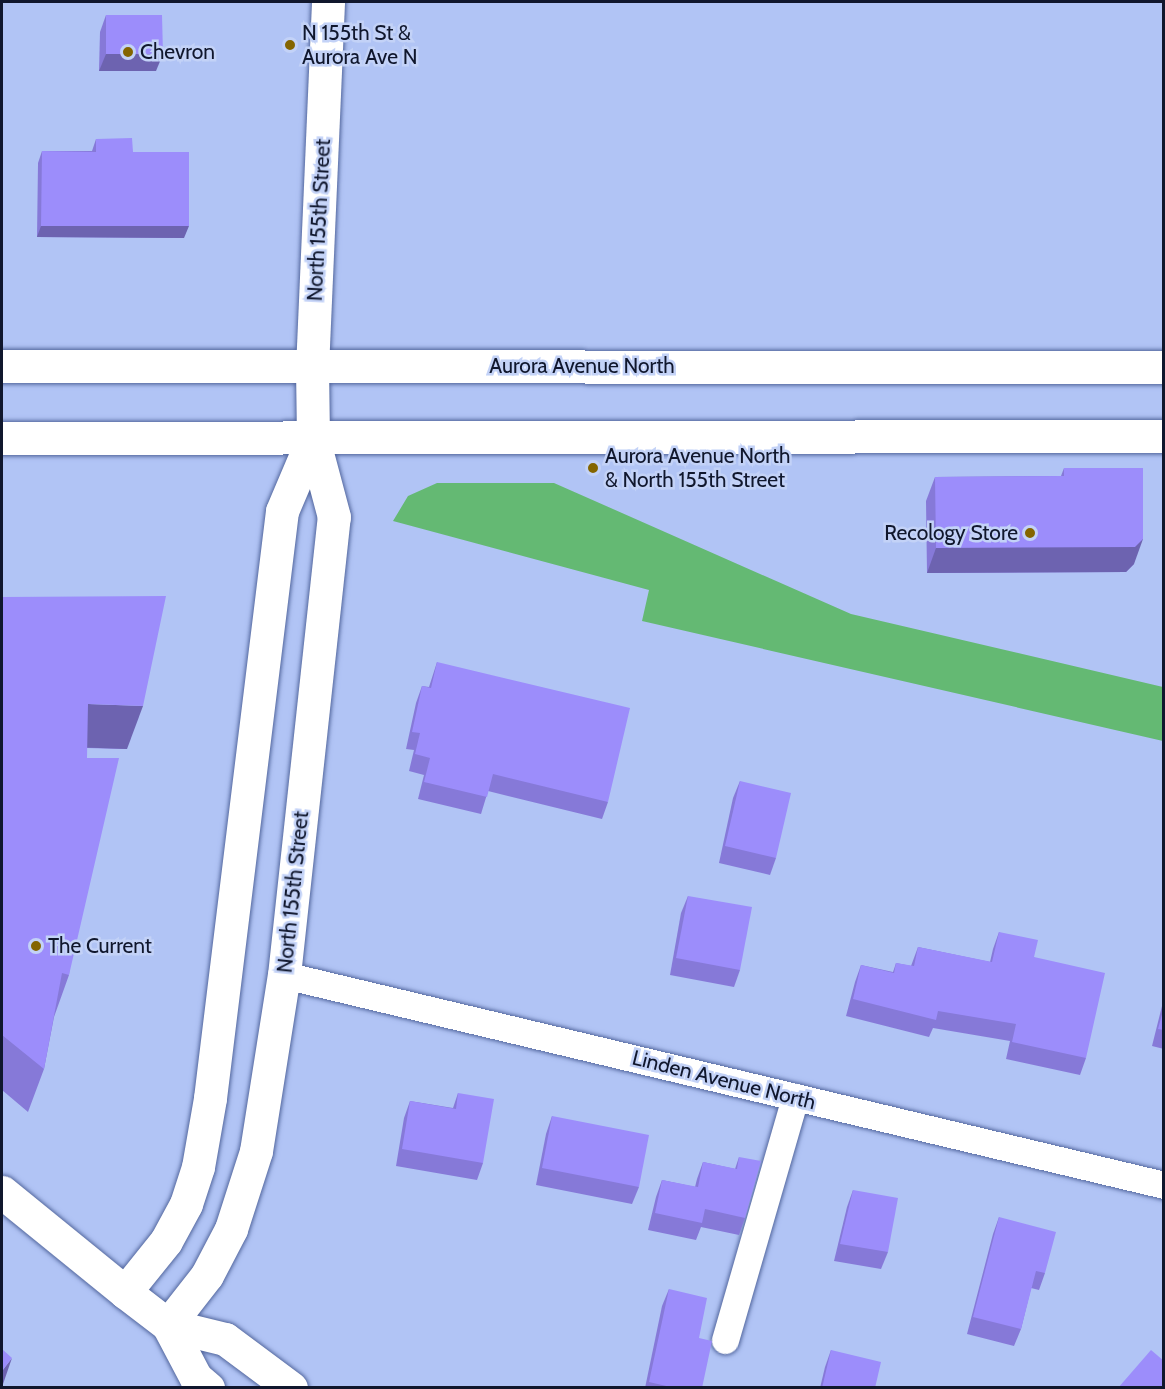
<!DOCTYPE html>
<style>
body{margin:0}
#map{position:relative;width:1165px;height:1389px;overflow:hidden;background:#b1c4f5;font-family:Cabin,sans-serif}
div>[style]{position:absolute}
.green>*{inset:0;background:#64b973}
.roads{filter:drop-shadow(0 0 2px #53679e) drop-shadow(0 0 2px #53679e)}
.minor>*{height:27px;margin:-13.5px;padding:0 13.5px;transform-origin:13.5px;border-radius:13.5px;background:#fff}
.tertiary>*{height:33px;margin:-16.5px;padding:0 16.5px;transform-origin:16.5px;border-radius:16.5px;background:#fff}
.secondary>*{height:33px;margin:-16.5px;padding:0 16.5px;transform-origin:16.5px;border-radius:16.5px;background:#fff}
.trunk>*{height:33px;margin:-16.5px;padding:0 16.5px;transform-origin:16.5px;border-radius:16.5px;background:#fff}
.wall>*{inset:0;background:#8679d8}
.shaded-wall>*{inset:0;background:#6d63b0}
.building>*{inset:0;background:#9c8dfb}
.dots>*{width:16px;height:16px;translate:-50% -50%;box-sizing:border-box;border:3px solid #c3d2f7;border-radius:50%}
span{translate:-50% -50%;white-space:nowrap;text-align:center;line-height:1.15;-webkit-text-stroke:5px #c3d2f7;paint-order:stroke}
.poi-label{font-size:21px;color:#10172d}
.left{translate:0 -50%;text-align:left}
.right{translate:-100% -50%;text-align:right}
.street-label{font-size:21px;color:#10172d}
.frame{position:absolute;inset:0;border:3px solid #10172d;pointer-events:none}
</style>
<div id="map">
<div class="green">
<div style="clip-path:polygon(437px 483px,554px 483px,851px 614px,1163px 687px,1163px 741px,642px 621px,649px 590px,393px 521px,408px 496px)"></div>
</div>
<div class="roads">
<div class="minor">
<div style="left:284px;top:975px;width:905px;rotate:13.42deg"></div>
<div style="left:725px;top:1340px;width:253px;rotate:-73.9deg"></div>
</div>
<div class="tertiary">
<div style="left:312px;top:369px;width:367px;rotate:-87.5deg"></div>
<div style="left:2px;top:1192px;width:159px;rotate:39.1deg"></div>
</div>
<div class="secondary">
<div style="left:168px;top:1325px;width:63px;rotate:-52deg"></div>
<div style="left:207px;top:1275px;width:52px;rotate:-62.4deg"></div>
<div style="left:231px;top:1229px;width:82px;rotate:-72.2deg"></div>
<div style="left:256px;top:1151px;width:178px;rotate:-81deg"></div>
<div style="left:284px;top:975px;width:461px;rotate:-83.8deg"></div>
<div style="left:334px;top:517px;width:82px;rotate:-104.9deg"></div>
<div style="left:313px;top:438px;width:69px;rotate:-90.8deg"></div>
<div style="left:168px;top:1325px;width:60px;rotate:62.2deg"></div>
<div style="left:196px;top:1378px;width:16px;rotate:40deg"></div>
<div style="left:291px;top:1388px;width:82px;rotate:-143.4deg"></div>
<div style="left:225px;top:1339px;width:59px;rotate:-166.2deg"></div>
<div style="left:168px;top:1325px;width:54px;rotate:-142.5deg"></div>
<div style="left:125px;top:1292px;width:65px;rotate:-51.2deg"></div>
<div style="left:166px;top:1241px;width:42px;rotate:-61.6deg"></div>
<div style="left:186px;top:1204px;width:39px;rotate:-72deg"></div>
<div style="left:198px;top:1167px;width:70px;rotate:-80.1deg"></div>
<div style="left:210px;top:1098px;width:591px;rotate:-83.01deg"></div>
<div style="left:282px;top:511px;width:79px;rotate:-67deg"></div>
</div>
<div class="trunk">
<div style="left:2px;top:366px;width:1162px;rotate:0.05deg"></div>
<div style="left:2px;top:438px;width:1162px;rotate:-0.1deg"></div>
</div>
</div>
<div class="wall">
<div style="clip-path:polygon(106px 15px,156px 71px,99px 71px,100px 32px)"></div>
<div style="clip-path:polygon(96px 139px,133px 152px,184px 238px,37px 237px,38px 163px,42px 151px,92px 151px)"></div>
<div style="clip-path:polygon(1064px 468px,1134px 564px,1126px 572px,927px 573px,926px 501px,935px 477px,1061px 476px)"></div>
<div style="clip-path:polygon(2px 597px,127px 749px,87px 748px,69px 975px,54px 1017px,44px 1069px,28px 1112px,2px 1090px)"></div>
<div style="clip-path:polygon(437px 662px,608px 802px,602px 819px,488px 791px,481px 814px,418px 799px,424px 775px,409px 771px,414px 750px,406px 749px,416px 703px,422px 686px,429px 687px)"></div>
<div style="clip-path:polygon(740px 781px,776px 858px,770px 875px,719px 863px,733px 798px)"></div>
<div style="clip-path:polygon(688px 896px,740px 970px,734px 987px,670px 975px,681px 913px)"></div>
<div style="clip-path:polygon(999px 932px,1034px 957px,1086px 1058px,1080px 1075px,1006px 1059px,1010px 1041px,933px 1028px,929px 1037px,846px 1016px,855px 982px,861px 965px,893px 972px,896px 963px,911px 966px,918px 947px,990px 962px,993px 949px)"></div>
<div style="clip-path:polygon(1164px 998px,1164px 1049px,1152px 1046px)"></div>
<div style="clip-path:polygon(458px 1093px,483px 1163px,477px 1180px,396px 1166px,404px 1118px,410px 1101px,453px 1108px)"></div>
<div style="clip-path:polygon(552px 1116px,639px 1187px,632px 1204px,536px 1185px,546px 1134px)"></div>
<div style="clip-path:polygon(739px 1157px,745px 1218px,739px 1235px,701px 1227px,696px 1240px,648px 1230px,656px 1197px,662px 1180px,695px 1187px,697px 1179px,703px 1162px,735px 1169px)"></div>
<div style="clip-path:polygon(853px 1190px,888px 1252px,881px 1269px,834px 1261px,847px 1207px)"></div>
<div style="clip-path:polygon(999px 1217px,1045px 1273px,1039px 1290px,1031px 1288px,1021px 1329px,1014px 1346px,967px 1334px,993px 1234px)"></div>
<div style="clip-path:polygon(669px 1289px,702px 1388px,645px 1388px,662px 1306px)"></div>
<div style="clip-path:polygon(831px 1350px,875px 1388px,820px 1388px,825px 1367px)"></div>
</div>
<div class="shaded-wall">
<div style="clip-path:polygon(106px 54px,163px 54px,156px 71px,99px 71px)"></div>
<div style="clip-path:polygon(41px 226px,189px 226px,184px 238px,37px 237px)"></div>
<div style="clip-path:polygon(1143px 539px,1134px 564px,1126px 572px,927px 573px,936px 548px)"></div>
<div style="clip-path:polygon(88px 704px,143px 706px,127px 749px,72px 747px)"></div>
<div style="clip-path:polygon(12px 1358px,2px 1387px,2px 1371px)"></div>
</div>
<div class="building">
<div style="clip-path:polygon(106px 15px,162px 15px,163px 54px,106px 54px)"></div>
<div style="clip-path:polygon(132px 138px,133px 152px,189px 152px,189px 226px,41px 226px,42px 151px,96px 152px,96px 139px)"></div>
<div style="clip-path:polygon(1064px 468px,1143px 468px,1143px 539px,1135px 547px,936px 548px,935px 477px,1064px 476px)"></div>
<div style="clip-path:polygon(166px 596px,143px 706px,88px 704px,87px 758px,119px 758px,69px 975px,62px 973px,44px 1069px,2px 1035px,2px 597px)"></div>
<div style="clip-path:polygon(437px 662px,630px 708px,608px 802px,493px 774px,487px 797px,424px 782px,430px 758px,415px 754px,420px 733px,412px 732px,422px 686px,431px 688px)"></div>
<div style="clip-path:polygon(740px 781px,791px 793px,776px 858px,725px 846px)"></div>
<div style="clip-path:polygon(688px 896px,752px 907px,740px 970px,676px 958px)"></div>
<div style="clip-path:polygon(999px 932px,1038px 940px,1034px 957px,1105px 973px,1086px 1058px,1012px 1042px,1016px 1024px,938px 1011px,936px 1020px,853px 999px,861px 965px,894px 973px,896px 963px,914px 966px,918px 947px,992px 962px)"></div>
<div style="clip-path:polygon(1164px 1007px,1164px 1030px,1158px 1029px)"></div>
<div style="clip-path:polygon(458px 1093px,494px 1099px,483px 1163px,402px 1149px,410px 1101px,456px 1109px)"></div>
<div style="clip-path:polygon(552px 1116px,649px 1135px,639px 1187px,542px 1168px)"></div>
<div style="clip-path:polygon(739px 1157px,761px 1161px,745px 1218px,705px 1209px,702px 1223px,655px 1213px,662px 1180px,698px 1187px,703px 1162px,737px 1169px)"></div>
<div style="clip-path:polygon(853px 1190px,898px 1198px,888px 1252px,840px 1244px)"></div>
<div style="clip-path:polygon(999px 1217px,1056px 1232px,1045px 1273px,1036px 1271px,1021px 1329px,973px 1317px)"></div>
<div style="clip-path:polygon(669px 1289px,707px 1298px,699px 1338px,712px 1341px,702px 1388px,675px 1388px,649px 1382px)"></div>
<div style="clip-path:polygon(2px 1349px,12px 1358px,2px 1371px)"></div>
<div style="clip-path:polygon(831px 1350px,881px 1362px,875px 1388px,822px 1388px)"></div>
<div style="clip-path:polygon(1151px 1350px,1164px 1361px,1164px 1388px,1118px 1388px)"></div>
</div>
<div class="dots">
<div style="left:290px;top:45px;background:#846500"></div>
<div style="left:128px;top:52px;background:#846500"></div>
<div style="left:593px;top:468px;background:#846500"></div>
<div style="left:1030px;top:533px;background:#846500"></div>
<div style="left:36px;top:946px;background:#846500"></div>
</div>
<div class="poi-label">
<span class="left" style="left:302px;top:45px">N 155th St &amp;<br>Aurora Ave N</span>
<span class="left" style="left:140px;top:52px">Chevron</span>
<span class="left" style="left:605px;top:468px">Aurora Avenue North<br>&amp; North 155th Street</span>
<span class="right" style="left:1018px;top:533px">Recology Store</span>
<span class="left" style="left:48px;top:946px">The Current</span>
</div>
<div class="street-label">
<span style="left:319px;top:220px;rotate:-87deg">North 155th Street</span>
<span style="left:582px;top:366px">Aurora Avenue North</span>
<span style="left:293px;top:892px;rotate:-84deg">North 155th Street</span>
<span style="left:724px;top:1080px;rotate:14deg">Linden Avenue North</span>
</div>
<div class="frame"></div>
</div>
